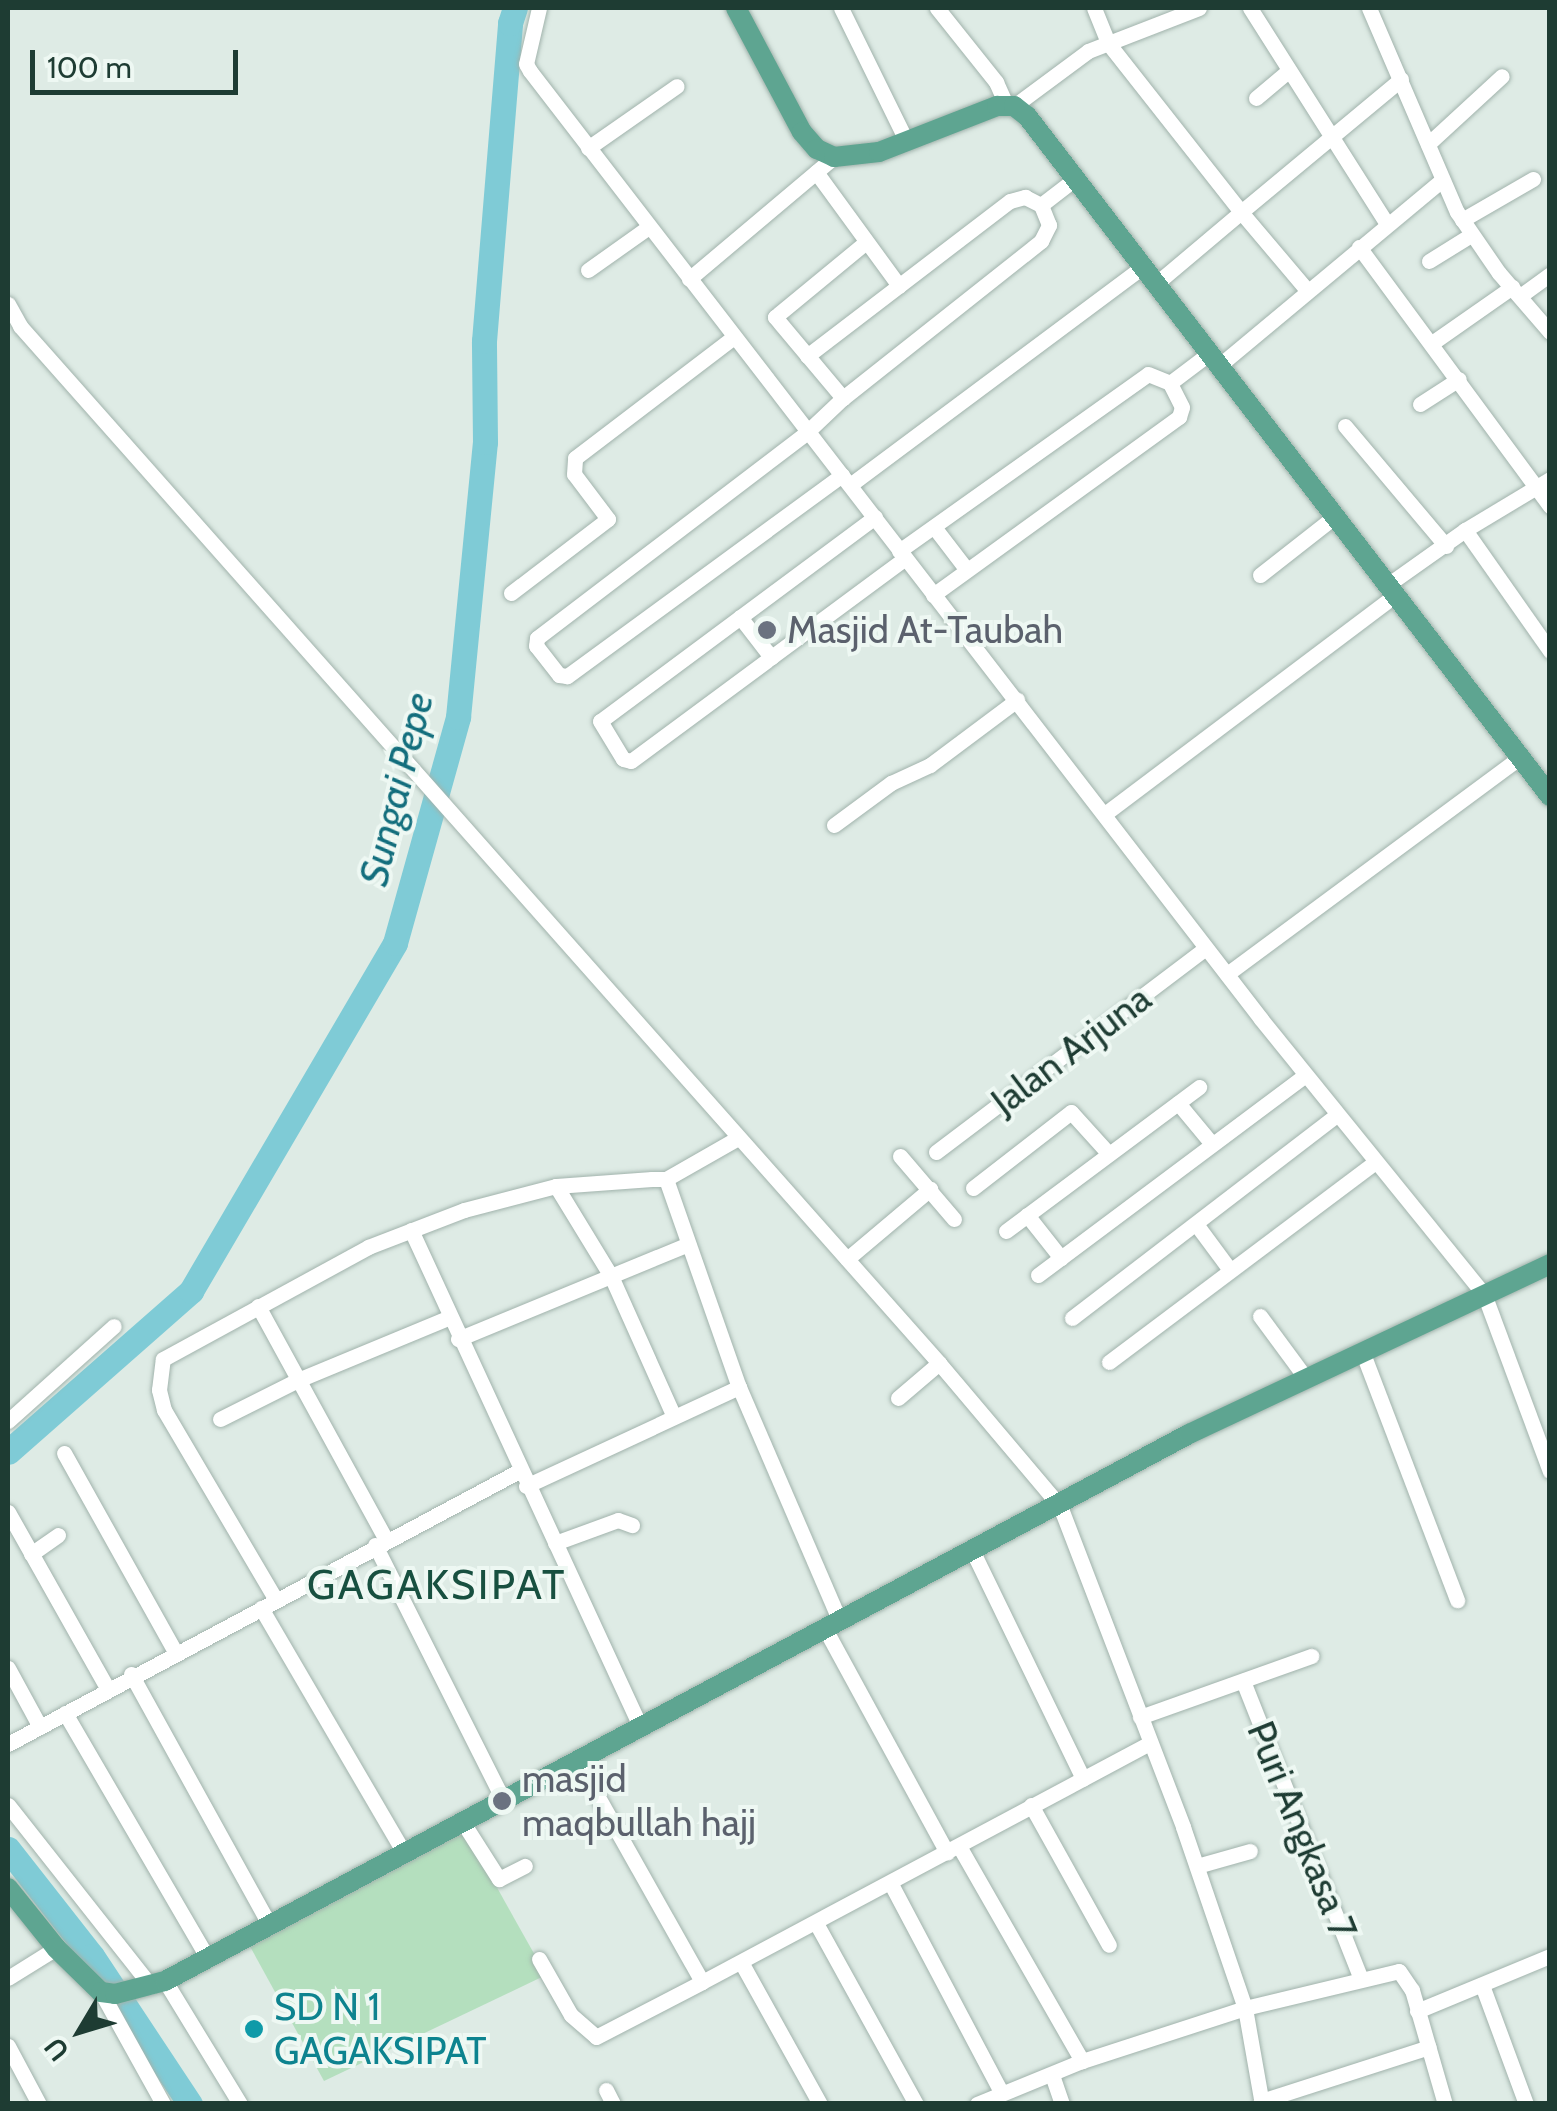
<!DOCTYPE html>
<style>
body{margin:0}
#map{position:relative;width:1557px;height:2111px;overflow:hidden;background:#deebe5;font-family:Cabin,sans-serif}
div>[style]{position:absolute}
.green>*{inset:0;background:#b4dfbe}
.river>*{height:25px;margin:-12.5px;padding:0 12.5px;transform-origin:12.5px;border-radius:12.5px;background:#7fcbd6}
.roads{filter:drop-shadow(0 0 2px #a1b3ac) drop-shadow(0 0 2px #a1b3ac)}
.minor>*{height:15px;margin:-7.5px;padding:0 7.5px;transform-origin:7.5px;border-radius:7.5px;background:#fff}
.major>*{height:20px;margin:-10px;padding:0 10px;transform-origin:10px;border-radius:10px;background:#5ea591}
.dots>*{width:28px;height:28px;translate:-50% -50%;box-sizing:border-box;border:5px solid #eef8f3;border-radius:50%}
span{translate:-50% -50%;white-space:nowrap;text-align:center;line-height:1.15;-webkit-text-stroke:8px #eef8f3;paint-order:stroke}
.worship-label{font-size:38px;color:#5b616d}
.left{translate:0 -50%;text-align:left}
.street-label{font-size:38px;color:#1e3c33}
.culture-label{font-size:38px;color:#0d838f}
.water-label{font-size:40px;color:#136e7d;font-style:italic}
.quarter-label{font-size:42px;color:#185040;letter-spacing:2.5px}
.frame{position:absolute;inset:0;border:10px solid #1e3c33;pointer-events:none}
.north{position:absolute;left:30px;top:1981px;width:100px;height:100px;-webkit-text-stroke:8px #eef8f3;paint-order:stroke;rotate:232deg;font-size:28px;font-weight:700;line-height:40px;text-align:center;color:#1e3c33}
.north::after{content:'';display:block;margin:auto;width:35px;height:45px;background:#1e3c33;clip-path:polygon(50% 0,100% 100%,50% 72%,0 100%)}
.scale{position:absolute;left:30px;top:50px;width:208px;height:45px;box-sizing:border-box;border:5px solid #1e3c33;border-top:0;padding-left:12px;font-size:30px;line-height:35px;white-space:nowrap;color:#1e3c33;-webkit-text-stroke:8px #eef8f3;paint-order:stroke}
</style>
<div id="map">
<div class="green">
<div style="clip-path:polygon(463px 1827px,546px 1975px,324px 2081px,247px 1941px)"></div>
</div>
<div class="river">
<div style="left:8px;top:1452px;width:244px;rotate:-41.3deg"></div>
<div style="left:191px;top:1291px;width:403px;rotate:-59.6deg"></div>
<div style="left:395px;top:943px;width:235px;rotate:-74.4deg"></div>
<div style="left:458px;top:717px;width:276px;rotate:-84.4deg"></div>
<div style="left:485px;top:442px;width:101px;rotate:-90.6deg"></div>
<div style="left:484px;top:341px;width:319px;rotate:-85.3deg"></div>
<div style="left:510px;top:23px;width:16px;rotate:-72deg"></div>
<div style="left:8px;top:1849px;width:136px;rotate:51.9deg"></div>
<div style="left:92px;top:1956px;width:178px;rotate:56.5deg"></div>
</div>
<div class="roads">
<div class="minor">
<div style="left:539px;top:8px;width:57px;rotate:103.1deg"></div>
<div style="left:526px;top:64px;width:8px;rotate:60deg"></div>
<div style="left:530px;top:71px;width:1197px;rotate:52.36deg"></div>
<div style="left:1261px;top:1019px;width:354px;rotate:51deg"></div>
<div style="left:1484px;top:1294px;width:189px;rotate:69.6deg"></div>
<div style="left:841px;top:8px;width:149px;rotate:63.8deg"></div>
<div style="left:937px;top:8px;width:95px;rotate:51.4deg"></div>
<div style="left:996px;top:82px;width:24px;rotate:66deg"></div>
<div style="left:1094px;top:8px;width:38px;rotate:68deg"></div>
<div style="left:1108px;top:43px;width:215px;rotate:51.8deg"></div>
<div style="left:1241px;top:212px;width:208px;rotate:-39.7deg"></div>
<div style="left:1250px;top:8px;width:256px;rotate:57.6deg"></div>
<div style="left:1369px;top:8px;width:222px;rotate:66.7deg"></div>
<div style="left:1457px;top:212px;width:74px;rotate:55.5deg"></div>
<div style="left:1499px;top:273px;width:78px;rotate:49.2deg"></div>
<div style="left:1256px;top:98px;width:40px;rotate:-40deg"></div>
<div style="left:1014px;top:106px;width:92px;rotate:-36.6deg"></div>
<div style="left:1088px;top:51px;width:119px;rotate:-21.2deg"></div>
<div style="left:1428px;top:144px;width:100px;rotate:-42.6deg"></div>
<div style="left:588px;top:148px;width:108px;rotate:-34.9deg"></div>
<div style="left:816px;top:172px;width:141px;rotate:53.9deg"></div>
<div style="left:1462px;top:220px;width:82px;rotate:-30deg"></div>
<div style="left:866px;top:242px;width:118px;rotate:140.5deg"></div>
<div style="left:775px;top:317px;width:106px;rotate:50deg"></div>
<div style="left:843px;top:398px;width:253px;rotate:-38.4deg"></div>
<div style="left:1041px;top:241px;width:18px;rotate:-63deg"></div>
<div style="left:1049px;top:225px;width:22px;rotate:-112deg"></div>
<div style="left:1359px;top:247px;width:322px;rotate:53.6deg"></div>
<div style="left:1429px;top:261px;width:49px;rotate:-31.8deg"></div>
<div style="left:588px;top:270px;width:72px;rotate:-35.4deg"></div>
<div style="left:689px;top:279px;width:189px;rotate:-40.1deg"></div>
<div style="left:1158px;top:282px;width:109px;rotate:-40.1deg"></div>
<div style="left:1241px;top:212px;width:101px;rotate:49.8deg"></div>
<div style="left:1520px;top:296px;width:37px;rotate:-36deg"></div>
<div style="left:8px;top:304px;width:25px;rotate:61deg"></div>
<div style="left:20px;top:326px;width:1386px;rotate:48.45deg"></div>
<div style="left:939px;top:1363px;width:187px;rotate:49.8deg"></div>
<div style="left:1060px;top:1506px;width:344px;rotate:69deg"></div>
<div style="left:1183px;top:1827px;width:191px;rotate:71.1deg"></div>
<div style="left:1245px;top:2008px;width:97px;rotate:80deg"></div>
<div style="left:1432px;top:343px;width:98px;rotate:-35deg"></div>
<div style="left:807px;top:356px;width:255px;rotate:-37.4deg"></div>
<div style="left:1010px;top:201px;width:16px;rotate:-15deg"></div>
<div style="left:1025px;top:197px;width:18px;rotate:27deg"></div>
<div style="left:1041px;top:205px;width:44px;rotate:-37.6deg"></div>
<div style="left:1221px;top:364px;width:288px;rotate:-39.8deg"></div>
<div style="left:1420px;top:404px;width:46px;rotate:-32.7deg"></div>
<div style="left:1345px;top:426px;width:157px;rotate:49.9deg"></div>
<div style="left:842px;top:475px;width:341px;rotate:143.8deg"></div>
<div style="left:567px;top:676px;width:8px;rotate:-173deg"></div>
<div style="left:559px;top:675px;width:37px;rotate:-128deg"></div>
<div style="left:536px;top:646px;width:8px;rotate:-83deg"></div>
<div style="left:537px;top:638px;width:340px;rotate:-37.3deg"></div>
<div style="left:807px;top:432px;width:50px;rotate:-43.4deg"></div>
<div style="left:850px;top:485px;width:368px;rotate:-36.7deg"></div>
<div style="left:875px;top:517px;width:342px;rotate:143.4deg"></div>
<div style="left:600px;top:721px;width:44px;rotate:58.8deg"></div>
<div style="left:623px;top:759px;width:8px;rotate:14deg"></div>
<div style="left:631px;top:761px;width:341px;rotate:-36.5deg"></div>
<div style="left:934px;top:527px;width:54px;rotate:52.5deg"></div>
<div style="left:1465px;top:530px;width:148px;rotate:54.9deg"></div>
<div style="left:899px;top:551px;width:305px;rotate:-35.4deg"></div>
<div style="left:1148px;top:374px;width:24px;rotate:22deg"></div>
<div style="left:1170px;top:383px;width:51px;rotate:-37.1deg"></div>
<div style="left:1260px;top:575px;width:94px;rotate:-38.1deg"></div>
<div style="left:1386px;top:586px;width:97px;rotate:-35.3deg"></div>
<div style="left:1465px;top:530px;width:99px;rotate:-31deg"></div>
<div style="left:511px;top:593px;width:122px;rotate:-37.3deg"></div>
<div style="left:608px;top:519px;width:56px;rotate:-127.1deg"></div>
<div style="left:574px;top:474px;width:16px;rotate:-86deg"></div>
<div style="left:575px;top:458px;width:200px;rotate:-37.3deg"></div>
<div style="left:933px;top:595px;width:304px;rotate:-35.9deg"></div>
<div style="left:1179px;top:417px;width:10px;rotate:-73deg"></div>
<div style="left:1182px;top:407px;width:27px;rotate:-117deg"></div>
<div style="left:740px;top:617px;width:51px;rotate:52.2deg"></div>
<div style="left:1106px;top:813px;width:361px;rotate:-37deg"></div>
<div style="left:834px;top:825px;width:71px;rotate:-36.4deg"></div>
<div style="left:891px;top:783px;width:43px;rotate:-24.8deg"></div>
<div style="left:930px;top:765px;width:109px;rotate:-36.8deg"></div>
<div style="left:1227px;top:974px;width:365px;rotate:-36.5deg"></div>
<div style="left:1178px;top:1103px;width:53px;rotate:50.3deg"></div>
<div style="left:936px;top:1152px;width:338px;rotate:-37.1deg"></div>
<div style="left:900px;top:1156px;width:83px;rotate:49.4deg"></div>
<div style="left:666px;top:1179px;width:83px;rotate:-29.7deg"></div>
<div style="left:556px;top:1186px;width:105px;rotate:58.6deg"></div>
<div style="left:611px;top:1276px;width:154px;rotate:65.9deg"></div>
<div style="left:973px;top:1188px;width:124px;rotate:-37.8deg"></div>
<div style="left:1071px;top:1112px;width:55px;rotate:47.9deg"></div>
<div style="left:1027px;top:1215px;width:55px;rotate:51.7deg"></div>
<div style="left:1196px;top:1224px;width:57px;rotate:53.5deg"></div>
<div style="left:411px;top:1230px;width:544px;rotate:65.22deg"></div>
<div style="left:1006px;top:1231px;width:241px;rotate:-36.7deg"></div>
<div style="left:847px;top:1259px;width:109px;rotate:-40.1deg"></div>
<div style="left:1038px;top:1275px;width:334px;rotate:-36.8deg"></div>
<div style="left:258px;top:1306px;width:267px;rotate:61.3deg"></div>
<div style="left:1260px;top:1316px;width:76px;rotate:53.6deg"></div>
<div style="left:1072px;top:1318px;width:334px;rotate:-37.5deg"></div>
<div style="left:458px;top:1339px;width:249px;rotate:-22.4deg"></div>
<div style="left:1362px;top:1351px;width:267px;rotate:69.1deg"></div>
<div style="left:1109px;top:1362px;width:333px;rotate:-36.9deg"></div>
<div style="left:898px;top:1398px;width:54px;rotate:-40.5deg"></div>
<div style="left:220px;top:1419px;width:87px;rotate:-26.6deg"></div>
<div style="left:298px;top:1380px;width:162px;rotate:-22.5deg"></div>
<div style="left:8px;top:1421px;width:142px;rotate:-41.9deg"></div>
<div style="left:64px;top:1453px;width:228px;rotate:60.8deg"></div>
<div style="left:526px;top:1486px;width:235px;rotate:-24.9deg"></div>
<div style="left:8px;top:1512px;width:202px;rotate:60.6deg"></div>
<div style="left:555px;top:1543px;width:67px;rotate:-20.1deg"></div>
<div style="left:618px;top:1520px;width:15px;rotate:20deg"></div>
<div style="left:375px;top:1545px;width:282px;rotate:63.3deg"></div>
<div style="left:973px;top:1552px;width:252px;rotate:64.1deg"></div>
<div style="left:31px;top:1554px;width:33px;rotate:-35deg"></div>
<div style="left:276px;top:1600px;width:221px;rotate:-120.5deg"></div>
<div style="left:164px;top:1410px;width:21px;rotate:-104deg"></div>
<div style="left:159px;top:1390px;width:31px;rotate:-83deg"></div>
<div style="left:163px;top:1359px;width:234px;rotate:-28.6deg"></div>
<div style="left:368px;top:1247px;width:103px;rotate:-21.1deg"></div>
<div style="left:464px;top:1210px;width:95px;rotate:-14.6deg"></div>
<div style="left:556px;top:1186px;width:96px;rotate:-4.2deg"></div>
<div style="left:652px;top:1179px;width:14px"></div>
<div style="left:666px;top:1179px;width:220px;rotate:70.7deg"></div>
<div style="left:739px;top:1387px;width:253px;rotate:66.7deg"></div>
<div style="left:261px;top:1608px;width:284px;rotate:59.7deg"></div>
<div style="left:824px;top:1627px;width:257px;rotate:61.4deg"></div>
<div style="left:8px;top:1668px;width:67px;rotate:61.5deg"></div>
<div style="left:131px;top:1674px;width:286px;rotate:61.1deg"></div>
<div style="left:1243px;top:1681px;width:321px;rotate:68.4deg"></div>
<div style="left:65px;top:1713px;width:285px;rotate:59.8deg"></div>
<div style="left:1140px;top:1717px;width:182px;rotate:-19.6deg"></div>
<div style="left:8px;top:1744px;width:579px;rotate:-28.11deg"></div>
<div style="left:576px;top:1758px;width:257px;rotate:60.6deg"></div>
<div style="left:702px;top:1982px;width:506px;rotate:-28.09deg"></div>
<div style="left:8px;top:1805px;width:231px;rotate:51.7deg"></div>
<div style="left:1031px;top:1805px;width:160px;rotate:60.9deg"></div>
<div style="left:462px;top:1821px;width:69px;rotate:57.5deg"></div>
<div style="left:499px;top:1879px;width:29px;rotate:-27deg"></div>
<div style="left:959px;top:1846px;width:248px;rotate:60.2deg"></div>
<div style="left:1197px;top:1866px;width:55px;rotate:-15.8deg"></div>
<div style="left:891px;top:1884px;width:235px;rotate:62.1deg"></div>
<div style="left:816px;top:1923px;width:207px;rotate:61.1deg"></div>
<div style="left:539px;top:1959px;width:64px;rotate:60.3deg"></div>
<div style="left:571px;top:2015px;width:33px;rotate:41deg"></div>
<div style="left:596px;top:2037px;width:119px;rotate:-27.4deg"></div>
<div style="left:741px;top:1962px;width:162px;rotate:60.9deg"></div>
<div style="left:8px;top:1978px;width:57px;rotate:-32deg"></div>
<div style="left:165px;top:1981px;width:144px;rotate:58.6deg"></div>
<div style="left:1482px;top:1985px;width:127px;rotate:69.7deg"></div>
<div style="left:101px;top:1992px;width:128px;rotate:61deg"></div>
<div style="left:1417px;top:2011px;width:144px;rotate:-22.5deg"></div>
<div style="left:8px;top:2046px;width:66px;rotate:61.9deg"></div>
<div style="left:1052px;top:2075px;width:31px;rotate:71deg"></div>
<div style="left:606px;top:2090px;width:16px;rotate:63deg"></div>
<div style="left:1261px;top:2101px;width:176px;rotate:-17.8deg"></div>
<div style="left:977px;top:2104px;width:113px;rotate:-22.3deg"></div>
<div style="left:1082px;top:2061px;width:171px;rotate:-18deg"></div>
<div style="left:1245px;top:2008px;width:158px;rotate:-13.5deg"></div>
<div style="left:1399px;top:1971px;width:23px;rotate:56deg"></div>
<div style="left:1412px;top:1990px;width:119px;rotate:73.9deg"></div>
</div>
<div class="major">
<div style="left:736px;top:8px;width:140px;rotate:62deg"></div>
<div style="left:802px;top:132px;width:23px;rotate:49deg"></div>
<div style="left:817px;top:149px;width:19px;rotate:25deg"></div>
<div style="left:834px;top:157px;width:45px;rotate:-6.3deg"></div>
<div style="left:879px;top:152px;width:127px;rotate:-21.3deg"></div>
<div style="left:997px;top:106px;width:17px"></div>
<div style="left:1014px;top:106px;width:16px;rotate:38deg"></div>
<div style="left:1027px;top:116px;width:858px;rotate:52.44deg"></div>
<div style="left:8px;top:1888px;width:77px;rotate:51.3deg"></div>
<div style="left:56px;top:1948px;width:63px;rotate:44.4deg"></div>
<div style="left:101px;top:1992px;width:14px;rotate:8deg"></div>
<div style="left:115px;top:1994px;width:52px;rotate:-14.6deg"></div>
<div style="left:165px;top:1981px;width:1161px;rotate:-28.11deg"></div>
<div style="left:1189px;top:1434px;width:399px;rotate:-25.2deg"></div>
</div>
</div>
<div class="dots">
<div style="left:767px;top:630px;background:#6b7280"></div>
<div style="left:502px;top:1801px;background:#6b7280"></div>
<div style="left:254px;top:2029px;background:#0f9aa8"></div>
</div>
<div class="worship-label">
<span class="left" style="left:787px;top:630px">Masjid At-Taubah</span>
<span class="left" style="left:522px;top:1801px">masjid<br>maqbullah hajj</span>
</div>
<div class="street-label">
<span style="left:1071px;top:1050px;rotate:-37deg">Jalan Arjuna</span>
<span style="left:1302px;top:1830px;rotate:68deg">Puri Angkasa 7</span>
</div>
<div class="culture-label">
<span class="left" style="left:274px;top:2029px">SD N 1<br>GAGAKSIPAT</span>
</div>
<div class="water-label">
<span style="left:396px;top:789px;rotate:-76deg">Sungai Pepe</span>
</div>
<div class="quarter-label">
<span style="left:437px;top:1584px">GAGAKSIPAT</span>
</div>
<div class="frame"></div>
<div class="north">U</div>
<div class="scale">100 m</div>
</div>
